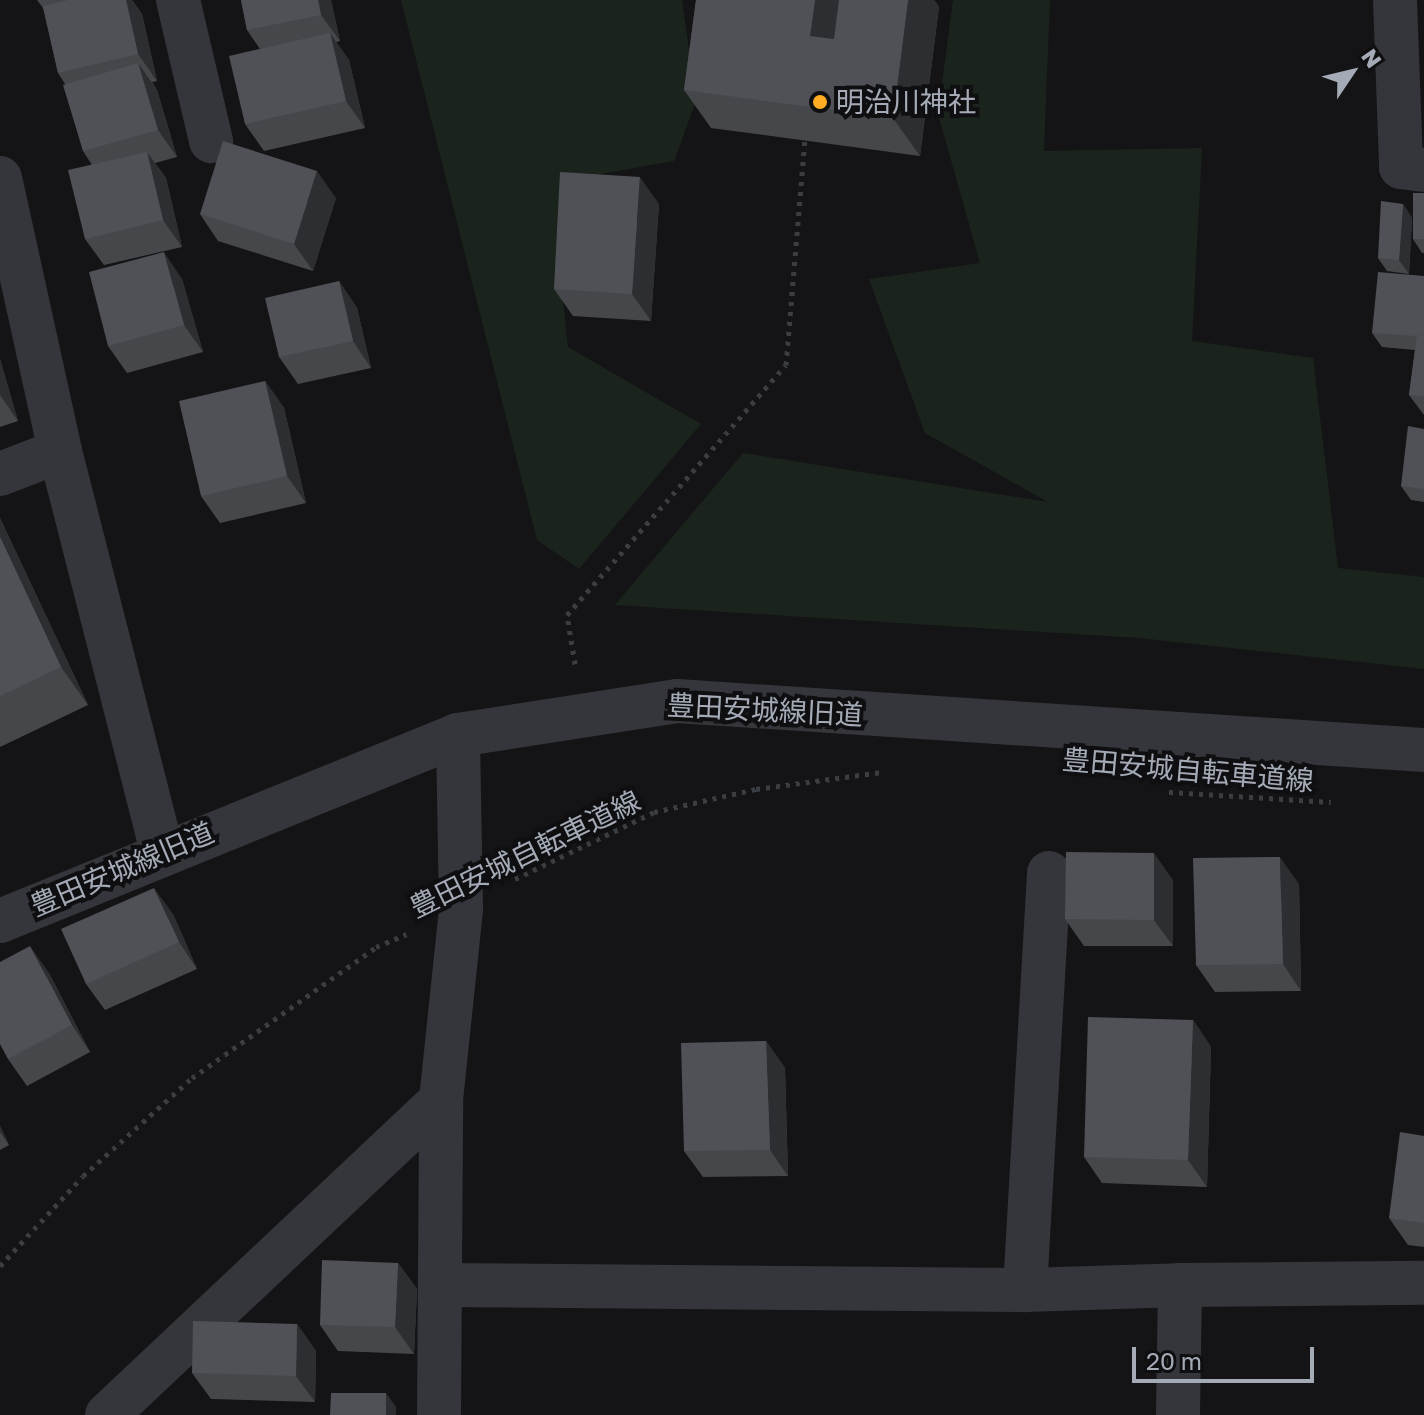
<!DOCTYPE html>
<meta charset="utf-8">
<style>
body{margin:0}
#map{position:relative;width:1424px;height:1415px;overflow:hidden;background:#141416;font-family:"Golos Text","Noto Sans JP",sans-serif}
div>[style]{position:absolute}
.green>*{inset:0;background:#1b241c}
.path>*{height:5px;margin-top:-2.5px;transform-origin:0;background:repeating-linear-gradient(90deg,#3a3d42 0 4px,transparent 0 10px)}
.minor>*{height:44px;margin:-22px;padding:0 22px;transform-origin:22px;border-radius:22px;background:#34363b}
.wall>*{inset:0;background:#45474b}
.shaded-wall>*{inset:0;background:#2d2e31}
.building>*{inset:0;background:#4f5157}
.dots>*{width:22px;height:22px;translate:-50% -50%;box-sizing:border-box;border:4px solid #0f0f11;border-radius:50%}
span{translate:-50% -50%;white-space:nowrap;text-align:center;line-height:1.15;-webkit-text-stroke:8px #0f0f11;paint-order:stroke}
.poi-label{font-size:28px;color:#a4abb7}
.left{translate:0 -50%;text-align:left}
.street-label{font-size:28px;color:#a4abb7}
.north{position:absolute;left:1312px;top:32px;width:80px;height:80px;-webkit-text-stroke:6px #0f0f11;paint-order:stroke;rotate:55deg;font-size:22px;font-weight:700;line-height:32px;text-align:center;color:#a4abb7}
.north::after{content:'';display:block;margin:auto;width:28px;height:36px;background:#a4abb7;clip-path:polygon(50% 0,100% 100%,50% 72%,0 100%)}
.scale{position:absolute;left:1132px;top:1347px;width:182px;height:36px;box-sizing:border-box;border:4px solid #a4abb7;border-top:0;padding-left:10px;font-size:24px;line-height:28px;white-space:nowrap;color:#a4abb7;-webkit-text-stroke:6px #0f0f11;paint-order:stroke}
</style>
<div id="map">
<div class="green">
<div style="clip-path:polygon(401px 0,682px 0,696px 101px,674px 161px,573px 179px,559px 260px,568px 347px,701px 424px,579px 569px,537px 540px)"></div>
<div style="clip-path:polygon(953px 0,1050px 0,1044px 151px,1202px 148px,1192px 341px,1313px 358px,1338px 568px,1424px 577px,1424px 669px,1139px 638px,615px 605px,743px 453px,1048px 502px,925px 433px,869px 279px,980px 263px,938px 114px)"></div>
</div>
<div class="path">
<div style="left:575px;top:664px;width:50px;rotate:-99.3deg"></div>
<div style="left:567px;top:615px;width:332px;rotate:-48.8deg"></div>
<div style="left:786px;top:365px;width:225px;rotate:-85.2deg"></div>
<div style="left:1169px;top:792px;width:162px;rotate:3.5deg"></div>
<div style="left:515px;top:879px;width:154px;rotate:-25.7deg"></div>
<div style="left:654px;top:812px;width:105px;rotate:-12.7deg"></div>
<div style="left:756px;top:789px;width:127px;rotate:-7.7deg"></div>
<div style="left:0;top:1266px;width:122px;rotate:-47.3deg"></div>
<div style="left:83px;top:1176px;width:147px;rotate:-42deg"></div>
<div style="left:192px;top:1078px;width:226px;rotate:-35.4deg"></div>
<div style="left:376px;top:947px;width:33px;rotate:-23deg"></div>
</div>
<div class="minor">
<div style="left:178px;top:0;width:145px;rotate:76.8deg"></div>
<div style="left:1395px;top:0;width:167px;rotate:87.9deg"></div>
<div style="left:1401px;top:167px;width:23px;rotate:7deg"></div>
<div style="left:0;top:178px;width:280px;rotate:77.6deg"></div>
<div style="left:60px;top:451px;width:412px;rotate:75.7deg"></div>
<div style="left:0;top:474px;width:64px;rotate:-21deg"></div>
<div style="left:1049px;top:873px;width:418px;rotate:93.3deg"></div>
<div style="left:1025px;top:1290px;width:155px;rotate:-1.8deg"></div>
<div style="left:1180px;top:1285px;width:130px;rotate:90.9deg"></div>
<div style="left:0;top:921px;width:494px;rotate:-22.1deg"></div>
<div style="left:458px;top:735px;width:222px;rotate:-8.8deg"></div>
<div style="left:677px;top:701px;width:749px;rotate:3.75deg"></div>
<div style="left:440px;top:1285px;width:585px;rotate:0.49deg"></div>
<div style="left:1180px;top:1285px;width:244px;rotate:-0.5deg"></div>
<div style="left:107px;top:1415px;width:459px;rotate:-43.3deg"></div>
<div style="left:439px;top:1415px;width:315px;rotate:-89.6deg"></div>
<div style="left:441px;top:1100px;width:192px;rotate:-84deg"></div>
<div style="left:461px;top:909px;width:174px;rotate:-91deg"></div>
</div>
<div class="wall">
<div style="clip-path:polygon(37px 0,134px 0,132px 0,142px 14px,157px 81px,152px 82px,157px 90px,177px 157px,155px 163px,166px 178px,182px 247px,104px 265px,85px 239px,92px 165px,83px 151px,65px 84px,58px 73px,43px 8px)"></div>
<div style="clip-path:polygon(241px 0,331px 0,340px 41px,336px 42px,349px 60px,365px 128px,264px 151px,245px 124px,260px 49px,247px 30px)"></div>
<div style="clip-path:polygon(696px 0,934px 0,939px 7px,920px 156px,711px 128px,684px 90px)"></div>
<div style="clip-path:polygon(1424px 193px,1424px 253px,1422px 253px,1413px 239px)"></div>
<div style="clip-path:polygon(336px 198px,313px 271px,218px 241px,200px 214px)"></div>
<div style="clip-path:polygon(659px 204px,651px 321px,573px 316px,554px 289px)"></div>
<div style="clip-path:polygon(1403px 204px,1412px 218px,1409px 274px,1387px 271px,1378px 258px)"></div>
<div style="clip-path:polygon(1424px 276px,1424px 415px,1409px 395px,1415px 350px,1382px 347px,1372px 333px)"></div>
<div style="clip-path:polygon(182px 279px,203px 352px,127px 373px,108px 346px)"></div>
<div style="clip-path:polygon(339px 281px,357px 308px,371px 368px,298px 384px,279px 357px)"></div>
<div style="clip-path:polygon(0 359px,18px 421px,0 427px)"></div>
<div style="clip-path:polygon(265px 381px,284px 408px,306px 503px,220px 523px,201px 496px)"></div>
<div style="clip-path:polygon(1424px 429px,1424px 502px,1411px 500px,1401px 486px)"></div>
<div style="clip-path:polygon(0 518px,88px 705px,0 747px)"></div>
<div style="clip-path:polygon(1173px 880px,1173px 946px,1084px 946px,1065px 919px)"></div>
<div style="clip-path:polygon(1299px 884px,1301px 991px,1215px 992px,1196px 965px)"></div>
<div style="clip-path:polygon(173px 914px,197px 969px,105px 1010px,86px 984px)"></div>
<div style="clip-path:polygon(49px 973px,90px 1052px,27px 1086px,8px 1059px)"></div>
<div style="clip-path:polygon(1193px 1020px,1211px 1047px,1207px 1187px,1102px 1183px,1084px 1157px)"></div>
<div style="clip-path:polygon(766px 1041px,785px 1068px,788px 1176px,703px 1177px,684px 1151px)"></div>
<div style="clip-path:polygon(0 1126px,9px 1145px,0 1150px)"></div>
<div style="clip-path:polygon(1424px 1136px,1424px 1247px,1408px 1245px,1389px 1218px)"></div>
<div style="clip-path:polygon(398px 1263px,417px 1289px,414px 1354px,338px 1351px,320px 1325px)"></div>
<div style="clip-path:polygon(297px 1324px,316px 1351px,315px 1402px,211px 1399px,192px 1373px)"></div>
</div>
<div class="shaded-wall">
<div style="clip-path:polygon(126px 0,132px 0,142px 14px,157px 81px,138px 54px)"></div>
<div style="clip-path:polygon(318px 0,331px 0,340px 41px,321px 15px)"></div>
<div style="clip-path:polygon(815px 0,846px 0,836px 74px,810px 36px)"></div>
<div style="clip-path:polygon(908px 0,934px 0,939px 7px,920px 156px,893px 118px)"></div>
<div style="clip-path:polygon(330px 33px,349px 60px,365px 128px,346px 101px)"></div>
<div style="clip-path:polygon(138px 63px,157px 90px,177px 157px,158px 130px)"></div>
<div style="clip-path:polygon(147px 152px,166px 178px,182px 247px,163px 220px)"></div>
<div style="clip-path:polygon(317px 171px,336px 198px,313px 271px,294px 244px)"></div>
<div style="clip-path:polygon(640px 177px,659px 204px,651px 321px,632px 294px)"></div>
<div style="clip-path:polygon(1403px 204px,1412px 218px,1409px 274px,1399px 260px)"></div>
<div style="clip-path:polygon(164px 252px,182px 279px,203px 352px,184px 325px)"></div>
<div style="clip-path:polygon(339px 281px,357px 308px,371px 368px,353px 341px)"></div>
<div style="clip-path:polygon(0 359px,18px 421px,0 395px)"></div>
<div style="clip-path:polygon(265px 381px,284px 408px,306px 503px,287px 476px)"></div>
<div style="clip-path:polygon(0 518px,88px 705px,61px 667px,0 537px)"></div>
<div style="clip-path:polygon(1154px 853px,1173px 880px,1173px 946px,1154px 920px)"></div>
<div style="clip-path:polygon(1280px 857px,1299px 884px,1301px 991px,1283px 964px)"></div>
<div style="clip-path:polygon(154px 888px,173px 914px,197px 969px,179px 942px)"></div>
<div style="clip-path:polygon(30px 946px,49px 973px,90px 1052px,72px 1025px)"></div>
<div style="clip-path:polygon(1193px 1020px,1211px 1047px,1207px 1187px,1188px 1160px)"></div>
<div style="clip-path:polygon(766px 1041px,785px 1068px,788px 1176px,770px 1150px)"></div>
<div style="clip-path:polygon(0 1126px,9px 1145px,0 1132px)"></div>
<div style="clip-path:polygon(398px 1263px,417px 1289px,414px 1354px,395px 1327px)"></div>
<div style="clip-path:polygon(297px 1324px,316px 1351px,315px 1402px,296px 1376px)"></div>
<div style="clip-path:polygon(386px 1393px,396px 1407px,396px 1415px,386px 1415px)"></div>
</div>
<div class="building">
<div style="clip-path:polygon(68px 0,126px 0,138px 54px,58px 73px,43px 6px)"></div>
<div style="clip-path:polygon(241px 0,318px 0,321px 15px,247px 30px)"></div>
<div style="clip-path:polygon(696px 0,815px 0,810px 36px,834px 39px,839px 0,908px 0,893px 118px,684px 90px)"></div>
<div style="clip-path:polygon(330px 33px,346px 101px,245px 124px,229px 56px)"></div>
<div style="clip-path:polygon(138px 63px,158px 130px,83px 151px,63px 85px)"></div>
<div style="clip-path:polygon(223px 141px,317px 171px,294px 244px,200px 214px)"></div>
<div style="clip-path:polygon(147px 152px,163px 220px,85px 239px,68px 170px)"></div>
<div style="clip-path:polygon(560px 172px,640px 177px,632px 294px,554px 289px)"></div>
<div style="clip-path:polygon(1413px 193px,1424px 193px,1424px 239px,1413px 239px)"></div>
<div style="clip-path:polygon(1381px 201px,1403px 204px,1399px 260px,1378px 258px)"></div>
<div style="clip-path:polygon(164px 252px,184px 325px,108px 346px,89px 272px)"></div>
<div style="clip-path:polygon(1378px 272px,1424px 276px,1424px 336px,1417px 335px,1416px 336px,1372px 333px)"></div>
<div style="clip-path:polygon(339px 281px,353px 341px,279px 357px,265px 298px)"></div>
<div style="clip-path:polygon(1417px 335px,1424px 336px,1424px 396px,1409px 395px)"></div>
<div style="clip-path:polygon(265px 381px,287px 476px,201px 496px,179px 401px)"></div>
<div style="clip-path:polygon(1408px 426px,1424px 429px,1424px 489px,1401px 486px)"></div>
<div style="clip-path:polygon(0 537px,61px 667px,0 696px)"></div>
<div style="clip-path:polygon(1066px 852px,1154px 853px,1154px 920px,1065px 919px)"></div>
<div style="clip-path:polygon(1280px 857px,1283px 964px,1196px 965px,1193px 858px)"></div>
<div style="clip-path:polygon(154px 888px,179px 942px,86px 984px,61px 929px)"></div>
<div style="clip-path:polygon(30px 946px,72px 1025px,8px 1059px,0 1044px,0 962px)"></div>
<div style="clip-path:polygon(1088px 1017px,1193px 1020px,1188px 1160px,1084px 1157px)"></div>
<div style="clip-path:polygon(766px 1041px,770px 1150px,684px 1151px,681px 1043px)"></div>
<div style="clip-path:polygon(1400px 1132px,1424px 1136px,1424px 1223px,1389px 1218px)"></div>
<div style="clip-path:polygon(322px 1260px,398px 1263px,395px 1327px,320px 1325px)"></div>
<div style="clip-path:polygon(193px 1321px,297px 1324px,296px 1376px,192px 1373px)"></div>
<div style="clip-path:polygon(331px 1393px,386px 1393px,386px 1415px,330px 1415px)"></div>
</div>
<div class="dots">
<div style="left:820px;top:102px;background:#ffac22"></div>
</div>
<div class="poi-label">
<span class="left" style="left:836px;top:102px">明治川神社</span>
</div>
<div class="street-label">
<span style="left:765px;top:710px;rotate:3deg">豊田安城線旧道</span>
<span style="left:1188px;top:770px;rotate:5deg">豊田安城自転車道線</span>
<span style="left:525px;top:854px;rotate:-26deg">豊田安城自転車道線</span>
<span style="left:122px;top:869px;rotate:-23deg">豊田安城線旧道</span>
</div>
<div class="north">N</div>
<div class="scale">20 m</div>
</div>
